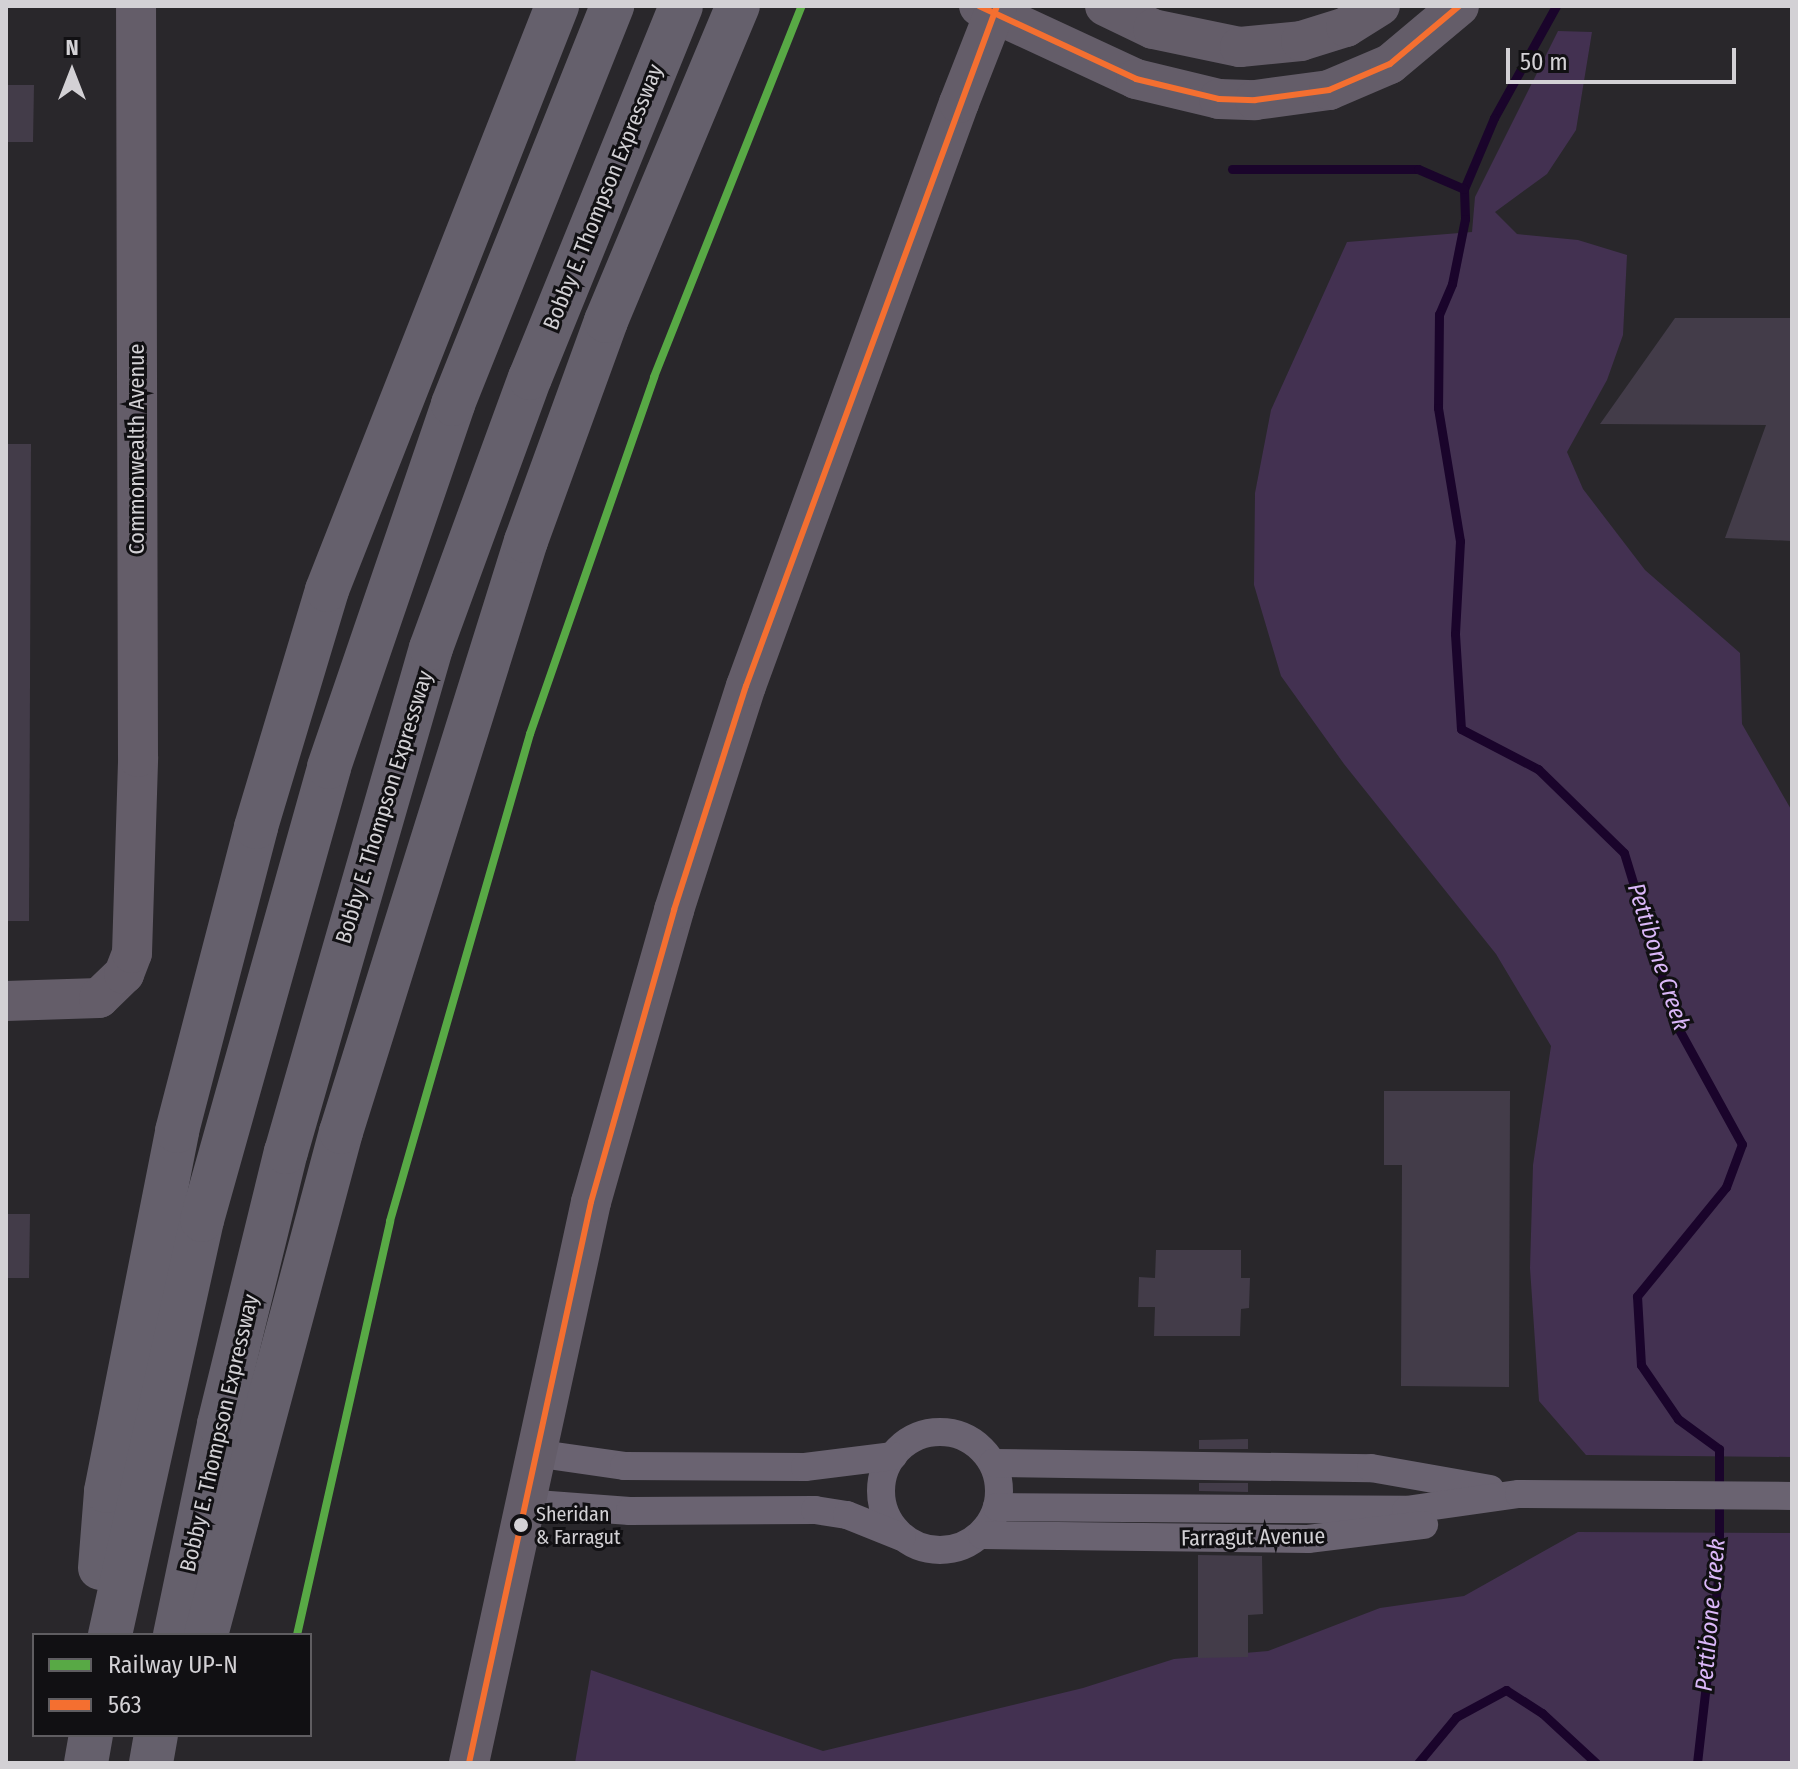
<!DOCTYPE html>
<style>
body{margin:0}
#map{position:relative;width:1798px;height:1769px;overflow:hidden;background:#29272b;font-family:"Fira Sans Condensed",sans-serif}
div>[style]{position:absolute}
.green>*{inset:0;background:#433151}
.stream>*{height:9px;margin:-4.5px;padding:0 4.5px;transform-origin:4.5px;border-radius:4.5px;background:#1a042b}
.building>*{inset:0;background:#433c49}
.street>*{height:28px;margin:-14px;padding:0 14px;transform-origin:14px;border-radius:14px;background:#6a6371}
.street>.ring{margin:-14px;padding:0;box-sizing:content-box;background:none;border:28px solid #6a6371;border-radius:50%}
.secondary>*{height:40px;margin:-20px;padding:0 20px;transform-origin:20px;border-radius:20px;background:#645d69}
.highway>*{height:44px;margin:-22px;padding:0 22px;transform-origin:22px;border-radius:22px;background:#65606c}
.secondary-bridge>*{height:40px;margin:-20px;padding:0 20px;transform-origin:20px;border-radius:20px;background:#645d69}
.bus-1>*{height:6px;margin:-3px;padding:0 3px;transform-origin:3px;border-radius:3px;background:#f46f30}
.rail-1>*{height:8px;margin:-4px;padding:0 4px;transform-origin:4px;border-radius:4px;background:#58a945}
.dots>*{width:22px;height:22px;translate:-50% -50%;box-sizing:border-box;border:4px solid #111013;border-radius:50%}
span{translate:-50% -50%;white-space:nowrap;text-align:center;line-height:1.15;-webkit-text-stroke:6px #111013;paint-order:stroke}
.bus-label{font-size:20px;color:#d3d1d5}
.left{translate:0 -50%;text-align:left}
.street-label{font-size:22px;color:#d3d1d5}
.water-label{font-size:24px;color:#dab7f8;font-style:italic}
.frame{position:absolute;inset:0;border:8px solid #d3d1d5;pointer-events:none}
.legend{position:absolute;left:32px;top:1633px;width:280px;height:104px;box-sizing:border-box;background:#111013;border:2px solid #5f5d61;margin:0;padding:10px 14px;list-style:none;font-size:24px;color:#d3d1d5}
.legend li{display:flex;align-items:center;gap:16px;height:40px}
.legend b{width:40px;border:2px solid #5f5d61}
.north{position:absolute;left:32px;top:32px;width:80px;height:80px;-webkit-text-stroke:6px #111013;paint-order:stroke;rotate:0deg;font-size:22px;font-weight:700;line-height:32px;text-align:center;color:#d3d1d5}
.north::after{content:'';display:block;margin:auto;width:28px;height:36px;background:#d3d1d5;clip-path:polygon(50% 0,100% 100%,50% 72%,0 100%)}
.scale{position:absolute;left:1506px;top:48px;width:230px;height:36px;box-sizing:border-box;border:4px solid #d3d1d5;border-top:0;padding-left:10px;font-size:24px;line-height:28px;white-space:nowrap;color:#d3d1d5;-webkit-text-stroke:6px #111013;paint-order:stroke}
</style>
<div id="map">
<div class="green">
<div style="clip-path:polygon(1558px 31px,1592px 32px,1576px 130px,1547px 174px,1495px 212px,1517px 234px,1578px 240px,1627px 255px,1623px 335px,1607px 380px,1567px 452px,1583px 489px,1645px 570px,1740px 653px,1742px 724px,1792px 811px,1792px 1457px,1586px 1455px,1539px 1401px,1530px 1268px,1533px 1165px,1551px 1046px,1496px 954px,1344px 764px,1281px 676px,1254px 585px,1255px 493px,1271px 410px,1347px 242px,1472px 232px,1475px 197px)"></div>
<div style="clip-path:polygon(1578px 1532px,1792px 1533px,1792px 1763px,575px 1763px,591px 1670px,823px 1751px,1083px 1688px,1174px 1659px,1268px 1651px,1380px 1608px,1464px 1596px)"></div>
</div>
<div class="stream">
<div style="left:1556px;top:6px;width:128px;rotate:119deg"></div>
<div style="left:1494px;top:118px;width:77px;rotate:112.9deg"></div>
<div style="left:1464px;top:189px;width:30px;rotate:88deg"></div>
<div style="left:1465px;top:219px;width:66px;rotate:101.3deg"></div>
<div style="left:1452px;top:284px;width:33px;rotate:113deg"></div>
<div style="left:1439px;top:314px;width:94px;rotate:90.6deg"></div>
<div style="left:1438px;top:408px;width:135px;rotate:80.6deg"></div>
<div style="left:1460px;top:541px;width:93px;rotate:93.1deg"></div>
<div style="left:1455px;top:634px;width:95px;rotate:86.4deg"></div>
<div style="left:1461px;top:729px;width:87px;rotate:27.5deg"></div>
<div style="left:1538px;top:769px;width:120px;rotate:44.3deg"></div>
<div style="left:1624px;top:853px;width:181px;rotate:73deg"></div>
<div style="left:1677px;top:1026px;width:135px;rotate:61.2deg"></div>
<div style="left:1742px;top:1144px;width:46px;rotate:110.4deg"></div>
<div style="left:1726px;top:1187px;width:141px;rotate:129.2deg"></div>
<div style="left:1637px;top:1296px;width:69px;rotate:86.7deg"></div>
<div style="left:1641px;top:1365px;width:65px;rotate:55.6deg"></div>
<div style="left:1678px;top:1419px;width:51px;rotate:36.2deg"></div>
<div style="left:1719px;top:1449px;width:121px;rotate:90deg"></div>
<div style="left:1719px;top:1570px;width:194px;rotate:96.5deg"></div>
<div style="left:1232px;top:169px;width:186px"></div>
<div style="left:1418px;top:169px;width:50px;rotate:23.5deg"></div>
<div style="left:1418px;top:1763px;width:60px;rotate:-50.4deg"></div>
<div style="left:1456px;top:1717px;width:57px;rotate:-28.4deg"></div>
<div style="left:1506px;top:1690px;width:43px;rotate:32.6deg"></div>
<div style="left:1542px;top:1713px;width:74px;rotate:42.8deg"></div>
</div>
<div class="building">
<div style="clip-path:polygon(6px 85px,34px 85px,33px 142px,6px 142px)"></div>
<div style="clip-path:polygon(1675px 318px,1792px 318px,1792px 541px,1725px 538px,1766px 425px,1600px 424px)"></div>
<div style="clip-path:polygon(6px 444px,31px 444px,29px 921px,6px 921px)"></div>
<div style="clip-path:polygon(1384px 1091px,1510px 1091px,1509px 1387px,1401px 1386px,1402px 1165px,1384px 1165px)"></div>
<div style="clip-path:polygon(6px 1214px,30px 1214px,29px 1278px,6px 1278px)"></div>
<div style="clip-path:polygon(1156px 1250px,1241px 1250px,1241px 1278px,1250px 1278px,1249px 1308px,1241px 1309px,1240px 1336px,1154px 1336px,1155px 1307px,1138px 1307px,1139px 1277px,1155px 1278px)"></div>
<div style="clip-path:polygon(1248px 1439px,1248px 1449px,1199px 1449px,1199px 1440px)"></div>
<div style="clip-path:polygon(1199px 1483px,1248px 1483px,1248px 1492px,1199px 1491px)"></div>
<div style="clip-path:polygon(1198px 1555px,1262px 1556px,1263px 1614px,1248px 1615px,1248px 1657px,1198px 1658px)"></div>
</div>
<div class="street">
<div class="ring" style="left:881px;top:1432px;width:90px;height:90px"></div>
<div style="left:534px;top:1453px;width:91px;rotate:8.2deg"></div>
<div style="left:624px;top:1466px;width:181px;rotate:0.3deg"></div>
<div style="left:805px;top:1467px;width:89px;rotate:-7.1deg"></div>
<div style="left:993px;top:1463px;width:378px;rotate:0.8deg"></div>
<div style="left:1371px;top:1468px;width:121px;rotate:10deg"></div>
<div style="left:523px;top:1503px;width:107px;rotate:4.3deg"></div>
<div style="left:630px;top:1511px;width:185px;rotate:-0.3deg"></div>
<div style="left:815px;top:1510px;width:32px;rotate:9deg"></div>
<div style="left:847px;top:1515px;width:59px;rotate:21.8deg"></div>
<div style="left:997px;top:1507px;width:409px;rotate:0.4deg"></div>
<div style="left:1406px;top:1510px;width:114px;rotate:-8.1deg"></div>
<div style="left:1519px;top:1494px;width:273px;rotate:0.4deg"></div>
<div style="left:982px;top:1535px;width:326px;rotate:0.7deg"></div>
<div style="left:1308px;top:1539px;width:117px;rotate:-6.9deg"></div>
</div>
<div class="secondary">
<div style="left:979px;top:6px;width:173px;rotate:24.9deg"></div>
<div style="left:1136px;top:79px;width:85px;rotate:13.5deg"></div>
<div style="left:1219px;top:99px;width:36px;rotate:2deg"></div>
<div style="left:1255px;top:100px;width:75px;rotate:-7.7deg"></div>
<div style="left:1329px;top:90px;width:66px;rotate:-23.1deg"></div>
<div style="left:1390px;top:64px;width:90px;rotate:-40deg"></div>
<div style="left:1105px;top:6px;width:53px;rotate:25.6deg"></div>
<div style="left:1153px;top:29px;width:89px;rotate:11.7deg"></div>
<div style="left:1240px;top:47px;width:61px;rotate:-5.6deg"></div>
<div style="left:1301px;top:41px;width:47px;rotate:-17.3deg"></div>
<div style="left:1346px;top:27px;width:40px;rotate:-32deg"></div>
<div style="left:6px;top:1001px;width:93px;rotate:-1.8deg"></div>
<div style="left:99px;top:998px;width:35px;rotate:-44deg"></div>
<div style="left:124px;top:974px;width:22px;rotate:-69deg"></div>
<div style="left:132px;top:953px;width:196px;rotate:-88.2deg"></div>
<div style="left:138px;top:757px;width:751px;rotate:-90.15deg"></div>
<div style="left:469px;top:1763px;width:574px;rotate:-77.73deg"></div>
<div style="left:591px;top:1202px;width:304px;rotate:-74.1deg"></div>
<div style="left:674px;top:910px;width:235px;rotate:-72.2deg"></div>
<div style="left:746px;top:686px;width:621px;rotate:-69.93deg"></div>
</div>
<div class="highway">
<div style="left:100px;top:1568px;width:77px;rotate:-85.5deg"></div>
<div style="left:106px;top:1491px;width:367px;rotate:-78.8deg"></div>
<div style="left:177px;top:1131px;width:314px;rotate:-75.4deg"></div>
<div style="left:256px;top:827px;width:247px;rotate:-73.3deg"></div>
<div style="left:327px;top:590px;width:628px;rotate:-68.5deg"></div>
<div style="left:110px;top:1635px;width:425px;rotate:-77.5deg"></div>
<div style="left:202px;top:1220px;width:470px;rotate:-74.3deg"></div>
<div style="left:329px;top:767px;width:384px;rotate:-71.1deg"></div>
<div style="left:453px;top:404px;width:429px;rotate:-68.2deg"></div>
<div style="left:175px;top:1635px;width:216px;rotate:-78.2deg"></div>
<div style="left:219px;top:1424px;width:280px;rotate:-76.2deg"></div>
<div style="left:286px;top:1152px;width:524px;rotate:-73.95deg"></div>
<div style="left:431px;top:648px;width:288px;rotate:-69.9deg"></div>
<div style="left:530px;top:378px;width:401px;rotate:-67.9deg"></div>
<div style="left:206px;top:1635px;width:521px;rotate:-74.98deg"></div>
<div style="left:341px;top:1132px;width:619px;rotate:-72.62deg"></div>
<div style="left:526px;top:541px;width:234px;rotate:-70deg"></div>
<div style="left:606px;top:321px;width:342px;rotate:-67.3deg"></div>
<div style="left:86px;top:1763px;width:28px;rotate:-80deg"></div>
<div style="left:151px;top:1763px;width:28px;rotate:-80deg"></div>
</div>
<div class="secondary-bridge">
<div style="left:959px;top:103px;width:104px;rotate:-68.6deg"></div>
</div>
<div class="bus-1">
<div style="left:979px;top:6px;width:173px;rotate:24.9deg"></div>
<div style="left:1136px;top:79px;width:85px;rotate:13.5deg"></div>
<div style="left:1219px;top:99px;width:36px;rotate:2deg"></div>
<div style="left:1255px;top:100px;width:75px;rotate:-7.7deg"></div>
<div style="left:1329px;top:90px;width:66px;rotate:-23.1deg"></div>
<div style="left:1390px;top:64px;width:90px;rotate:-40deg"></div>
<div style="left:469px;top:1763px;width:574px;rotate:-77.73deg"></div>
<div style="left:591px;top:1202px;width:304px;rotate:-74.1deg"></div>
<div style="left:674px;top:910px;width:235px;rotate:-72.2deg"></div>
<div style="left:746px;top:686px;width:725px;rotate:-69.74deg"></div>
</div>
<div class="rail-1">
<div style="left:297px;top:1635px;width:424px;rotate:-77.3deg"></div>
<div style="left:390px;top:1221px;width:507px;rotate:-73.96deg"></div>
<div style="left:530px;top:734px;width:378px;rotate:-70.8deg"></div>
<div style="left:654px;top:377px;width:399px;rotate:-68.3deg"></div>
</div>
<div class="dots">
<div style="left:521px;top:1525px;background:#d3d1d5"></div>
</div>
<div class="bus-label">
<span class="left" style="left:536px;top:1526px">Sheridan<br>&amp; Farragut</span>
</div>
<div class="street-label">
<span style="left:603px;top:197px;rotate:-68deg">Bobby E. Thompson Expressway</span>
<span style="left:137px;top:449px;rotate:-90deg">Commonwealth Avenue</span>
<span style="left:384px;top:807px;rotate:-73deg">Bobby E. Thompson Expressway</span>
<span style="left:219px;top:1433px;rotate:-77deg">Bobby E. Thompson Expressway</span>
<span style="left:1253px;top:1537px;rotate:-1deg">Farragut Avenue</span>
</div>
<div class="water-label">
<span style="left:1658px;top:957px;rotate:72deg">Pettibone Creek</span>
<span style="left:1711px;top:1615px;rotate:-85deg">Pettibone Creek</span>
</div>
<div class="frame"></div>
<ul class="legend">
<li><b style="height:10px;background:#58a945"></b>Railway UP-N</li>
<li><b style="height:10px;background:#f46f30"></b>563</li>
</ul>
<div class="north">N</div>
<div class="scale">50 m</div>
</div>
